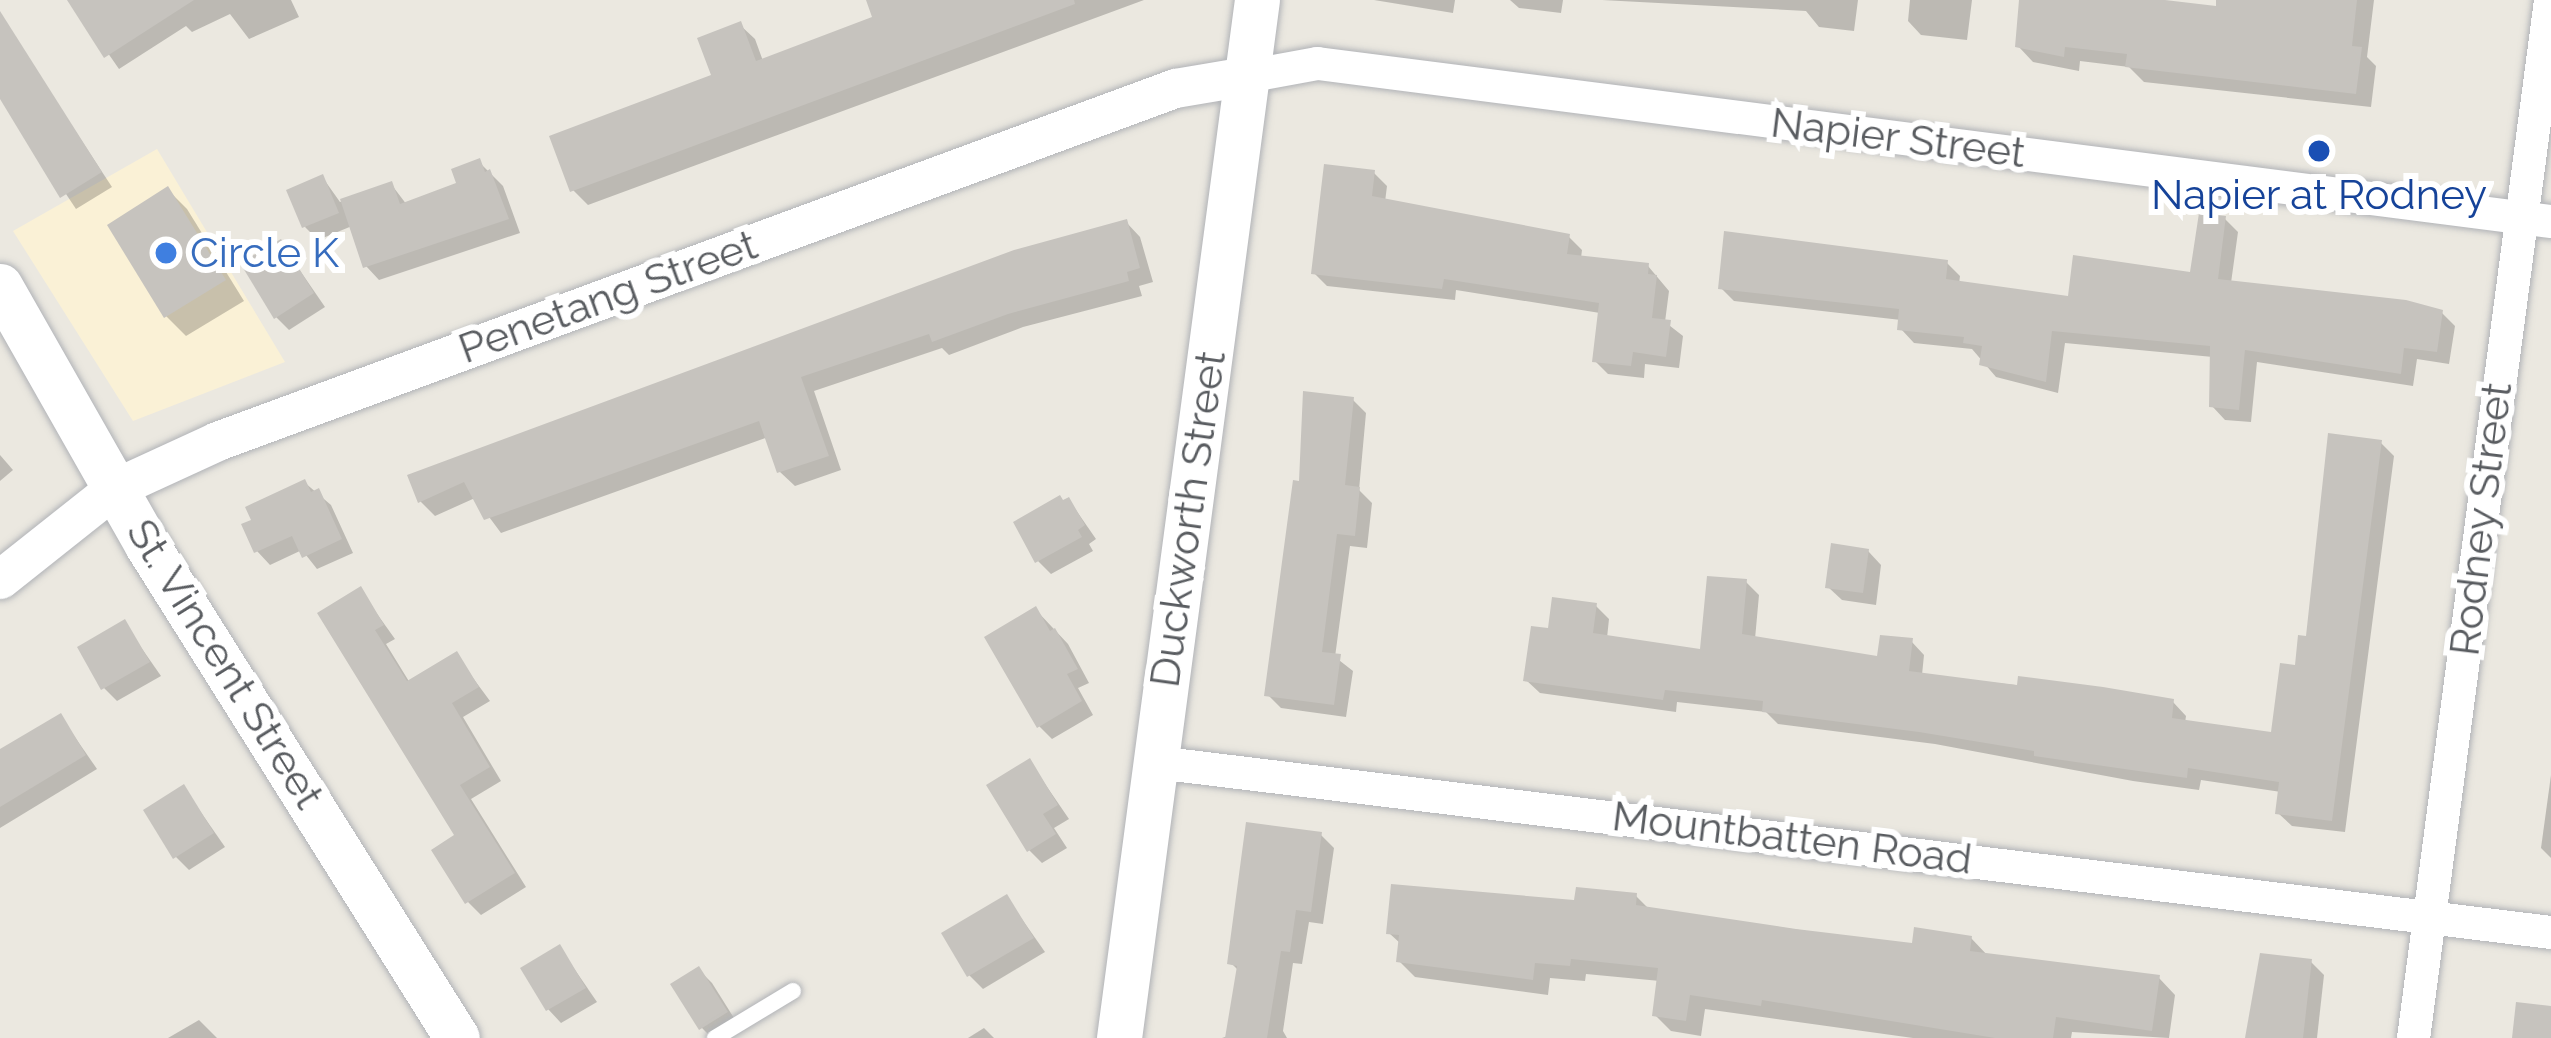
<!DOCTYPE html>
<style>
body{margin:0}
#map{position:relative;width:2551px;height:1038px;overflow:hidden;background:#ebe8e0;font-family:Raleway,sans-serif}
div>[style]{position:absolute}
.commercial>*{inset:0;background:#faf1d6}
.shadow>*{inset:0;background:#0003}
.building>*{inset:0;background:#c6c3be}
.roads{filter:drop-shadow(0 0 3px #b1b3b7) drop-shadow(0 0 3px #b1b3b7)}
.service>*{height:16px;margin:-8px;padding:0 8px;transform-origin:8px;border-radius:8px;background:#fff}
.minor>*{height:33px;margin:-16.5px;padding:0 16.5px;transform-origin:16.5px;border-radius:16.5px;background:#fff}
.tertiary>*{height:39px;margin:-19.5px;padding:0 19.5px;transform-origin:19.5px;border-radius:19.5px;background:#fff}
.secondary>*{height:45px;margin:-22.5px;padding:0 22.5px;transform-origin:22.5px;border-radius:22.5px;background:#fff}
.dots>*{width:33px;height:33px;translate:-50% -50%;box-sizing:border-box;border:6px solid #fff;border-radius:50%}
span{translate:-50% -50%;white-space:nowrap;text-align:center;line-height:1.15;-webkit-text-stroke:12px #fff;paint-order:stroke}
.street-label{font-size:42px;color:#595c60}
.transit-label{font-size:42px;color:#164399}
.shop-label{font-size:42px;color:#366cbe}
.left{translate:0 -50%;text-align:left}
</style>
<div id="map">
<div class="commercial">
<div style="clip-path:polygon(157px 149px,285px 362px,133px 421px,13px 231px)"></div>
</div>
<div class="shadow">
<div style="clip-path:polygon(71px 0,291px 0,299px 17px,249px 39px,230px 14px,192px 32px,186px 26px,119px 69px)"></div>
<div style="clip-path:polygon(869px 0,1144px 0,588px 205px,573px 190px,715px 77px,740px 25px,755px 39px,763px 61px,876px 19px)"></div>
<div style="clip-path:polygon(1374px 0,1455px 0,1453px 13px)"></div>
<div style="clip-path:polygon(1510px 0,1563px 0,1561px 13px,1519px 8px)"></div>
<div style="clip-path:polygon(1602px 0,1858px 0,1854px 31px,1819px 27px,1806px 11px)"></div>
<div style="clip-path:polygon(1910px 0,1972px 0,1967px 40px,1921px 35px,1908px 21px)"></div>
<div style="clip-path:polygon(2022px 0,2143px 0,2218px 9px,2219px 0,2374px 0,2367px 57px,2376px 66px,2371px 107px,2144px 82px,2129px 67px,2080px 61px,2079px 71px,2033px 62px,2018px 46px)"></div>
<div style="clip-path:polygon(5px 24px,112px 187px,76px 209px,0 95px,0 27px)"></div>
<div style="clip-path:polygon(479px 162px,503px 186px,520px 233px,379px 280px,366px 266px,352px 226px,318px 240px,305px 227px,323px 178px,340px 202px,391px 184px,407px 205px,460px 184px)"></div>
<div style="clip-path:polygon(1374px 173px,1387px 186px,1385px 202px,1569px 237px,1582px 250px,1581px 258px,1648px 266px,1669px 291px,1665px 322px,1683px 336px,1679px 368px,1645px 364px,1644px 378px,1608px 374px,1595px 361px,1600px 313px,1456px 290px,1455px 300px,1327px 286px,1314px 273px)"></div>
<div style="clip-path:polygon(168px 190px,187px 209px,244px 301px,186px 336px,166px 316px)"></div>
<div style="clip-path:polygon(2225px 219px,2238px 232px,2231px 283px,2442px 313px,2455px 326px,2449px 364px,2417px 359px,2413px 386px,2257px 362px,2251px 422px,2225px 420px,2212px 406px,2213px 357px,2065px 343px,2058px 393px,1996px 377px,1972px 349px,1914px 343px,1901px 329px,1901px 320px,1734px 301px,1721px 288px,1947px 263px,1960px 276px,1959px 284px,2071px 300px,2193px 275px)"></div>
<div style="clip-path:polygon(1126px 222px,1140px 237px,1153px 282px,1139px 286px,1142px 296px,1023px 327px,949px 355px,942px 348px,814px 391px,841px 470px,795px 486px,780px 472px,768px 437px,501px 533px,475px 498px,435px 516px,421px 502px,411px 477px)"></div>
<div style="clip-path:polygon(281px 243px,325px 307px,289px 330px,276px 317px)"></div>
<div style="clip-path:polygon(1353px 400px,1366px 413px,1359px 490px,1372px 503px,1367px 548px,1350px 546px,1335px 657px,1353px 671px,1346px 717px,1281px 708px,1267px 694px,1302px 484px)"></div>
<div style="clip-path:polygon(2381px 443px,2394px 456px,2345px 832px,2292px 826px,2278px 813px,2281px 792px,2201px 780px,2199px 790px,2133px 781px,1935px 744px,1778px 724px,1766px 712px,1677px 702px,1676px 712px,1540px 693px,1526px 680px,1550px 631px,1596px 606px,1609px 619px,1607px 638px,1703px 653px,1746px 582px,1759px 595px,1755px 639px,1880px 660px,1911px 641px,1924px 655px,1922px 675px,2173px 702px,2186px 716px,2185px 723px,2273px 736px)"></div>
<div style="clip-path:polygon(0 455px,13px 470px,0 481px)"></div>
<div style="clip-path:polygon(304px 482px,331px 505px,353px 553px,317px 569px,302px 550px,270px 565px,257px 551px)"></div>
<div style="clip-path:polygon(1069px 500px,1096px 539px,1089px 544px,1093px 551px,1051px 574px,1038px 561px)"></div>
<div style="clip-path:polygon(1868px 551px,1881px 565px,1876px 605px,1842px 600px,1828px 587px)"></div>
<div style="clip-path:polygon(360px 590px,395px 639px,386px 644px,410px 683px,456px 655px,490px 701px,463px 717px,501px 781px,471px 799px,526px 887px,481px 915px,468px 902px,458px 836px,321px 614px)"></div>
<div style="clip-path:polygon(1036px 610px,1068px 644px,1089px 683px,1078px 688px,1093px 715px,1052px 739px,1039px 726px)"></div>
<div style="clip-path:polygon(124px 623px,161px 676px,117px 701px,104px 688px)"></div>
<div style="clip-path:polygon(61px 717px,97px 769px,0 828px,0 754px)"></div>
<div style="clip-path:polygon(1030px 762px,1069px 819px,1054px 828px,1067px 848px,1042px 863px,1029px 850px)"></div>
<div style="clip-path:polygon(2551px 775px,2551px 858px,2541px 848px)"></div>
<div style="clip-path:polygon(184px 788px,225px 847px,189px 870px,176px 857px)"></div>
<div style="clip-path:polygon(1320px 834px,1334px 848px,1323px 924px,1309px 922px,1302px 964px,1293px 963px,1283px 1031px,1287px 1038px,1222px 1038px,1228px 1036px,1239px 971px,1231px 963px)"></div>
<div style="clip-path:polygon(1636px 896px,1649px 909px,1914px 946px,1971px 938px,1989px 957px,2159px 978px,2175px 995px,2169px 1038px,2072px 1032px,2071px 1038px,1913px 1038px,1705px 1009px,1701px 1036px,1671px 1031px,1655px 1015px,1660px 981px,1586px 974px,1585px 981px,1550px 978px,1548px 995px,1415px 977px,1399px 961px,1401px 944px,1389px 933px)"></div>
<div style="clip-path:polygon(1007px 898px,1045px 952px,983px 989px,969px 975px)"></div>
<div style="clip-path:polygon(560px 948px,597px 1002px,561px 1023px,548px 1009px)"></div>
<div style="clip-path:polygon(2311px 962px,2324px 975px,2317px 1038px,2250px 1038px)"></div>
<div style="clip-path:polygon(699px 970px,712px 983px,739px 1026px,712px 1038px,702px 1028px)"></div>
<div style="clip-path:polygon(199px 1020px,217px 1038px,168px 1038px)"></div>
<div style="clip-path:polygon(984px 1028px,994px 1038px,968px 1038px)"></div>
</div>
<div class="building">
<div style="clip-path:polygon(67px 0,194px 0,104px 58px)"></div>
<div style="clip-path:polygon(866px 0,1074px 0,1075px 4px,570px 192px,549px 136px,711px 75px,697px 38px,741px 21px,756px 61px,872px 17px)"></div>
<div style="clip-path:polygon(2019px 0,2165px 0,2216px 6px,2216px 0,2357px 0,2352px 46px,2362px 47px,2356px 94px,2125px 67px,2127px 54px,2065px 47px,2064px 57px,2015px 47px)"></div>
<div style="clip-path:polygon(0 11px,102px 172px,60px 198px,0 99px)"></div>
<div style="clip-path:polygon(480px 158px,485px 172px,490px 169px,509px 219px,363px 268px,340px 199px,392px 181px,400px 204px,456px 183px,451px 169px)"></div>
<div style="clip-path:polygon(1324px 164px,1375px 170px,1372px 196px,1570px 234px,1567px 254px,1649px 263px,1648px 274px,1657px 275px,1652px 318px,1671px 320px,1666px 357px,1633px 352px,1631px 366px,1592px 362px,1599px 303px,1444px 279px,1442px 289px,1311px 274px)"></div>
<div style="clip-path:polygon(323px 174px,339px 213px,302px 228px,286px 190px)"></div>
<div style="clip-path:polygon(168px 186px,226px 280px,164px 318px,107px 225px)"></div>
<div style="clip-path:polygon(2199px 213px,2226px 216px,2218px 279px,2406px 300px,2443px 310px,2437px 352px,2404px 348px,2401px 374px,2245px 350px,2239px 410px,2209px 407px,2210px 346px,2052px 331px,2046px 382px,1979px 365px,1982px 346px,1963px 343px,1964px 337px,1897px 330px,1899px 309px,1718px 289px,1724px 231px,1948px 260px,1946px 279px,2068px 296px,2073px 255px,2190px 272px)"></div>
<div style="clip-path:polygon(1127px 219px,1140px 268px,1127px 272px,1129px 281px,1008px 314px,932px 342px,929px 334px,801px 377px,829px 456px,777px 473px,759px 421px,484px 520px,464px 482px,418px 503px,407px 475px,1014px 250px)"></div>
<div style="clip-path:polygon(281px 239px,314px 293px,274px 319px,240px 263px)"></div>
<div style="clip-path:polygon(1303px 391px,1354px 397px,1345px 485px,1360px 487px,1355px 536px,1337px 534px,1322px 652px,1341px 654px,1334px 705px,1264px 696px,1293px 480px,1299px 481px)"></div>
<div style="clip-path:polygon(2328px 433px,2382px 440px,2332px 821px,2275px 814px,2279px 782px,2188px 768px,2187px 778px,2034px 756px,2034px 751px,1919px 732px,1762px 712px,1763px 701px,1665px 690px,1663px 700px,1523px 681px,1531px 626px,1548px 628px,1552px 597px,1597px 603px,1593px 633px,1700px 649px,1707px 576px,1747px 579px,1742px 634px,1877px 656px,1880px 635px,1913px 638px,1909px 671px,2017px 685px,2018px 676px,2103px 687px,2174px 699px,2172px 718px,2271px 732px,2280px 663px,2295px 665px,2298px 635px,2306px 636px)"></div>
<div style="clip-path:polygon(305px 479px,311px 492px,319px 488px,342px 539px,302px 558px,292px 536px,254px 553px,241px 524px,251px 520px,245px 507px)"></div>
<div style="clip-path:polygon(1060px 495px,1063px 500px,1069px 497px,1085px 525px,1078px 530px,1082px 537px,1035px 563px,1013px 522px)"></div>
<div style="clip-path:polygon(1831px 543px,1869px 549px,1863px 593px,1825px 588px)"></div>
<div style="clip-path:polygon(361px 586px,384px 625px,375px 630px,407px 681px,457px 651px,479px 687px,452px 703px,490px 767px,460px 785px,515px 873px,465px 904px,431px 850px,454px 835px,317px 613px)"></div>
<div style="clip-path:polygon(1036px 606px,1050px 631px,1055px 628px,1078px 669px,1067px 674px,1082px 701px,1037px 728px,984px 637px)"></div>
<div style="clip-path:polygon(125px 619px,150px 662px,101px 690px,77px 647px)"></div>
<div style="clip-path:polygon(61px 713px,86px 755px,0 807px,0 749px)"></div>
<div style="clip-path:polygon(1030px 758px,1058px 805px,1043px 814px,1056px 834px,1027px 852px,986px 785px)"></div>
<div style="clip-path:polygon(184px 784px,214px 833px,173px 859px,143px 810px)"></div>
<div style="clip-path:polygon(1246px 822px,1322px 832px,1311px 912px,1296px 910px,1290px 952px,1281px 951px,1267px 1038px,1225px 1038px,1237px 966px,1227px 964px)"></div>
<div style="clip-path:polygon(1391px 884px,1574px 900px,1576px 887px,1637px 893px,1636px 905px,1796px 929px,1912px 943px,1914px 927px,1972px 936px,1970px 951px,2160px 975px,2152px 1031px,2056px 1017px,2053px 1038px,1995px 1038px,1762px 1000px,1761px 1006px,1690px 995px,1686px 1021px,1652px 1016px,1658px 968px,1571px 959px,1570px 966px,1535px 963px,1533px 980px,1396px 962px,1399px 935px,1386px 934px)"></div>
<div style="clip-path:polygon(1007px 894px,1034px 938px,967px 977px,941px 933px)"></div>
<div style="clip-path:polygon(560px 944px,586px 988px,546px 1011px,520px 968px)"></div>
<div style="clip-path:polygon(2260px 953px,2312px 959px,2303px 1038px,2245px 1038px)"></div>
<div style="clip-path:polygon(699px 966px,728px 1012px,699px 1030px,670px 984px)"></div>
<div style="clip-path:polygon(2516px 1002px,2551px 1006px,2551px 1038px,2512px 1038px)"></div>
</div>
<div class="roads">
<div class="service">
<div style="left:715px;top:1038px;width:91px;rotate:-31.1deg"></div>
</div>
<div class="minor">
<div style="left:1246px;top:76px;width:72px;rotate:-10.4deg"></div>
<div style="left:1317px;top:63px;width:1244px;rotate:7.3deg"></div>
<div style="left:1156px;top:762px;width:1405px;rotate:6.95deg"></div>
<div style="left:2413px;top:1038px;width:1047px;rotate:-82.48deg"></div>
</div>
<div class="tertiary">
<div style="left:0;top:579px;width:147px;rotate:-38.4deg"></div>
<div style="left:115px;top:488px;width:112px;rotate:-24.7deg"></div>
<div style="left:217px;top:441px;width:1021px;rotate:-20.23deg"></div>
<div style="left:1175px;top:88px;width:72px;rotate:-9.6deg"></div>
</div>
<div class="secondary">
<div style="left:0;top:286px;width:298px;rotate:60.4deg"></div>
<div style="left:147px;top:545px;width:582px;rotate:57.84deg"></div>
<div style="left:1119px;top:1038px;width:1047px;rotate:-82.43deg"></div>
</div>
</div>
<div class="dots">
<div style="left:2319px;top:151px;background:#1a4fb4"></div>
<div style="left:166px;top:253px;background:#3f7fe0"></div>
</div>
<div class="street-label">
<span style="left:1898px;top:138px;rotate:7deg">Napier Street</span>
<span style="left:608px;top:297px;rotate:-20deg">Penetang Street</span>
<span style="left:1188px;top:519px;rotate:-82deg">Duckworth Street</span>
<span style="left:2481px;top:519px;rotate:-83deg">Rodney Street</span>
<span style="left:225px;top:664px;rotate:58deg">St. Vincent Street</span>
<span style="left:1792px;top:838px;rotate:7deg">Mountbatten Road</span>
</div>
<div class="transit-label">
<span style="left:2319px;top:195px">Napier at Rodney</span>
</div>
<div class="shop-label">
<span class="left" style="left:190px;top:253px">Circle K</span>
</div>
</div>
